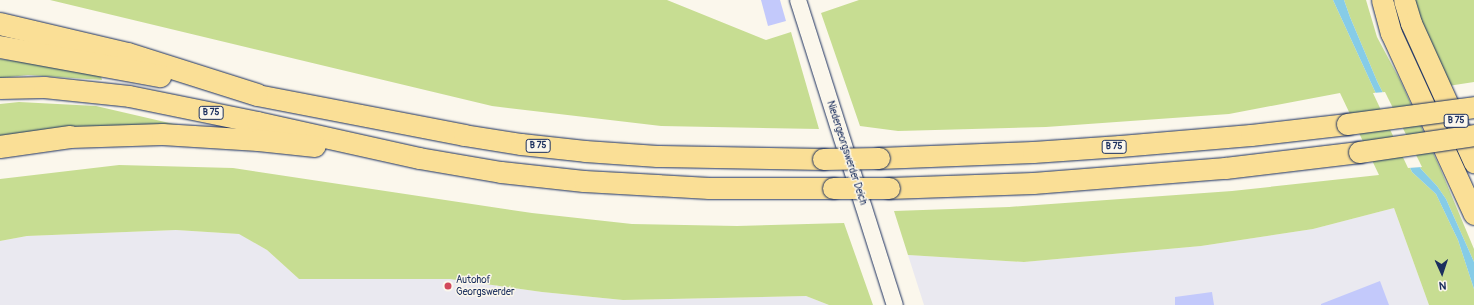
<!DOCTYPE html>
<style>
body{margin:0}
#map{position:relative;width:1474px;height:305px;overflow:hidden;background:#fbf7ec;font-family:Pangolin,sans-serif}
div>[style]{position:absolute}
.built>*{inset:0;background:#eae9f0}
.green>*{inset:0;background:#c7dd92}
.water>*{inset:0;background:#86cce7}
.pier>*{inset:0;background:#fbf7ec}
.building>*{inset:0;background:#c3c9fb}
.roads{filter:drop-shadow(0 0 1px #1b2f5e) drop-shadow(0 0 1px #1b2f5e)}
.tertiary>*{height:16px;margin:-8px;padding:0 8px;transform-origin:8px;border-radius:8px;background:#fbf7ec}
.trunk>*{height:21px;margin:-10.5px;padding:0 10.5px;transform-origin:10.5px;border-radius:10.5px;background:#fadf96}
.motorway>*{height:22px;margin:-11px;padding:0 11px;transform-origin:11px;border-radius:11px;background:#fadf96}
.bridges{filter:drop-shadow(0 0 1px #1b2f5e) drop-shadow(0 0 1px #1b2f5e)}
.trunk-bridge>*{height:21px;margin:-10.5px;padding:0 10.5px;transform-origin:10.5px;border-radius:10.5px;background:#fadf96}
.dots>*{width:11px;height:11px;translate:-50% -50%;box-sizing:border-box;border:2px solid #fbf7ec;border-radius:50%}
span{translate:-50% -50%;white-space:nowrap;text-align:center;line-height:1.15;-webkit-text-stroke:3px #fbf7ec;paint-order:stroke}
.shield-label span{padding:1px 3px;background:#fbf7ec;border:1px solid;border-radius:3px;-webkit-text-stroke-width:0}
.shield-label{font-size:9px;color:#1b2f5e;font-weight:700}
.street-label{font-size:10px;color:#1b2f5e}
.poi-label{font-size:10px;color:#1b2f5e}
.left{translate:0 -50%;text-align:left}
.north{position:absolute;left:1422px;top:253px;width:40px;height:40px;-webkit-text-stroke:3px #fbf7ec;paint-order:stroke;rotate:177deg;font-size:11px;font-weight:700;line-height:16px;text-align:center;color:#1b2f5e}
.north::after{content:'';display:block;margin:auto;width:14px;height:18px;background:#1b2f5e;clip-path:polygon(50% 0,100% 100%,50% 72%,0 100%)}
</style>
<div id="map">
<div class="built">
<div style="clip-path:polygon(1394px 208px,1429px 305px,924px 305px,908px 255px,1024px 262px,1201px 246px,1313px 229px)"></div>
<div style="clip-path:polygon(176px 230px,240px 234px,267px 250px,299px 279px,450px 279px,542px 292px,623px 300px,806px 296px,829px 305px,0 305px,0 241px,27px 236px)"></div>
</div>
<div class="green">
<div style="clip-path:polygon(50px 0,667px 0,766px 40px,791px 32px,819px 129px,661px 126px,492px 106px)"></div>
<div style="clip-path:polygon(859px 0,1333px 0,1412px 172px,1436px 194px,1458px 240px,1474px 289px,1474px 305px,1429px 305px,1394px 208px,1313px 229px,1201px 246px,1024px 262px,908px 255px,894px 211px,1009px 207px,1232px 191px,1379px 175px,1340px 93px,1229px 114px,1046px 127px,898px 131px,860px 126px,821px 13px)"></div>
<div style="clip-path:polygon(1344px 0,1366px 0,1377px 37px,1400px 80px,1440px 168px,1474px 249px,1474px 262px,1446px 199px,1437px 186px,1421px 169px,1377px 81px,1350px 17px)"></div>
<div style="clip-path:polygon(1414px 0,1474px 0,1474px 82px,1448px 86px,1419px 19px)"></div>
<div style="clip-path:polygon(0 59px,100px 72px,102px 80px,28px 75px,0 78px)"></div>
<div style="clip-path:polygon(19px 102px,96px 106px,178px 125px,0 141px,0 104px)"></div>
<div style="clip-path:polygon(119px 165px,233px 168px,532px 213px,632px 224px,737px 226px,844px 223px,873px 305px,829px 305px,806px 296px,623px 300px,542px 292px,450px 279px,299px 279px,267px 250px,239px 234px,176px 230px,27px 236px,0 241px,0 179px)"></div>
</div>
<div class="water">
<div style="clip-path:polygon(1333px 0,1344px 0,1350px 17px,1377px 81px,1421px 169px,1437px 186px,1446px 199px,1474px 262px,1474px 289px,1458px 240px,1436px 194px,1412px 172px)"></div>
</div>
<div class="pier">
<div style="clip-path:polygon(1385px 92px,1422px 167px,1408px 168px,1373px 93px)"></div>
</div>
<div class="building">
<div style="clip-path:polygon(761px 0,780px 0,786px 21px,768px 26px)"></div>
<div style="clip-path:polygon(1380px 281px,1389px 305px,1321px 305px,1321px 304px)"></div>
<div style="clip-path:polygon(1212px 292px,1214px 305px,1175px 305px,1175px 297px)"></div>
</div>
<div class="roads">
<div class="tertiary">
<div style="left:798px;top:0;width:320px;rotate:72.4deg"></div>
</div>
<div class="trunk">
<div style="left:1382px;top:0;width:34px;rotate:75deg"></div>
<div style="left:1391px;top:33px;width:199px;rotate:65.4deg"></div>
<div style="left:1404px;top:0;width:24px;rotate:73deg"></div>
<div style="left:1411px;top:23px;width:153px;rotate:65.6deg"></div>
<div style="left:0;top:88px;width:44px;rotate:-1.3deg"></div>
<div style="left:44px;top:87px;width:85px;rotate:6deg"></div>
<div style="left:129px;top:96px;width:131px;rotate:11.5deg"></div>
<div style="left:257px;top:122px;width:166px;rotate:12.5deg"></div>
<div style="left:419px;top:158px;width:83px;rotate:9.7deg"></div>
<div style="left:501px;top:172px;width:83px;rotate:6.2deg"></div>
<div style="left:584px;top:181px;width:125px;rotate:3.2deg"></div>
<div style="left:709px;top:188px;width:124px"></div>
<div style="left:257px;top:95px;width:211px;rotate:10.9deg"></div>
<div style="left:464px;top:135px;width:58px;rotate:9deg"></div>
<div style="left:521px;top:144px;width:64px;rotate:6.2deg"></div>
<div style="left:585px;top:151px;width:72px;rotate:4deg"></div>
<div style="left:657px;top:156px;width:166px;rotate:1deg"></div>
<div style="left:70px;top:137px;width:92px;rotate:-1.9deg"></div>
<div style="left:162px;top:134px;width:96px;rotate:3.6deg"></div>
<div style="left:258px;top:140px;width:57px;rotate:6deg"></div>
<div style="left:879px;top:158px;width:154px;rotate:-2.2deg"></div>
<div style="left:1033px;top:152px;width:87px;rotate:-3.9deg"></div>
<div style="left:1120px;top:146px;width:131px;rotate:-4.8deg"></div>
<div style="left:1251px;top:135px;width:97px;rotate:-6.5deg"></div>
<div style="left:889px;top:188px;width:144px;rotate:-2deg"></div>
<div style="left:1033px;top:183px;width:193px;rotate:-4.5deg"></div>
<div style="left:1225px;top:168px;width:135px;rotate:-6.8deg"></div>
</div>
<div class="motorway">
<div style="left:0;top:24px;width:131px;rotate:13.2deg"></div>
<div style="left:128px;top:54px;width:135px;rotate:17.6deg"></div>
<div style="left:0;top:47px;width:163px;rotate:10.3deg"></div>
<div style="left:0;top:147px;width:71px;rotate:-8.1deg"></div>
</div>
</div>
<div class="bridges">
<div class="trunk-bridge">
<div style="left:1347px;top:124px;width:128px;rotate:-7.6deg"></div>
<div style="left:1359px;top:152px;width:116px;rotate:-8.4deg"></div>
<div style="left:823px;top:159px;width:56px;rotate:-1deg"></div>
<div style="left:833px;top:188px;width:56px"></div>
</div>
</div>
<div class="dots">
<div style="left:448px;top:286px;background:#d1495b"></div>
</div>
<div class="shield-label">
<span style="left:211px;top:113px">B 75</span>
<span style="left:1456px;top:121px">B 75</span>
<span style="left:538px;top:146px">B 75</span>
<span style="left:1114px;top:147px">B 75</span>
</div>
<div class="street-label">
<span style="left:846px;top:153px;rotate:72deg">Niedergeorgswerder Deich</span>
</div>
<div class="poi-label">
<span class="left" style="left:456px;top:286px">Autohof<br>Georgswerder</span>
</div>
<div class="north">N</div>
</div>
